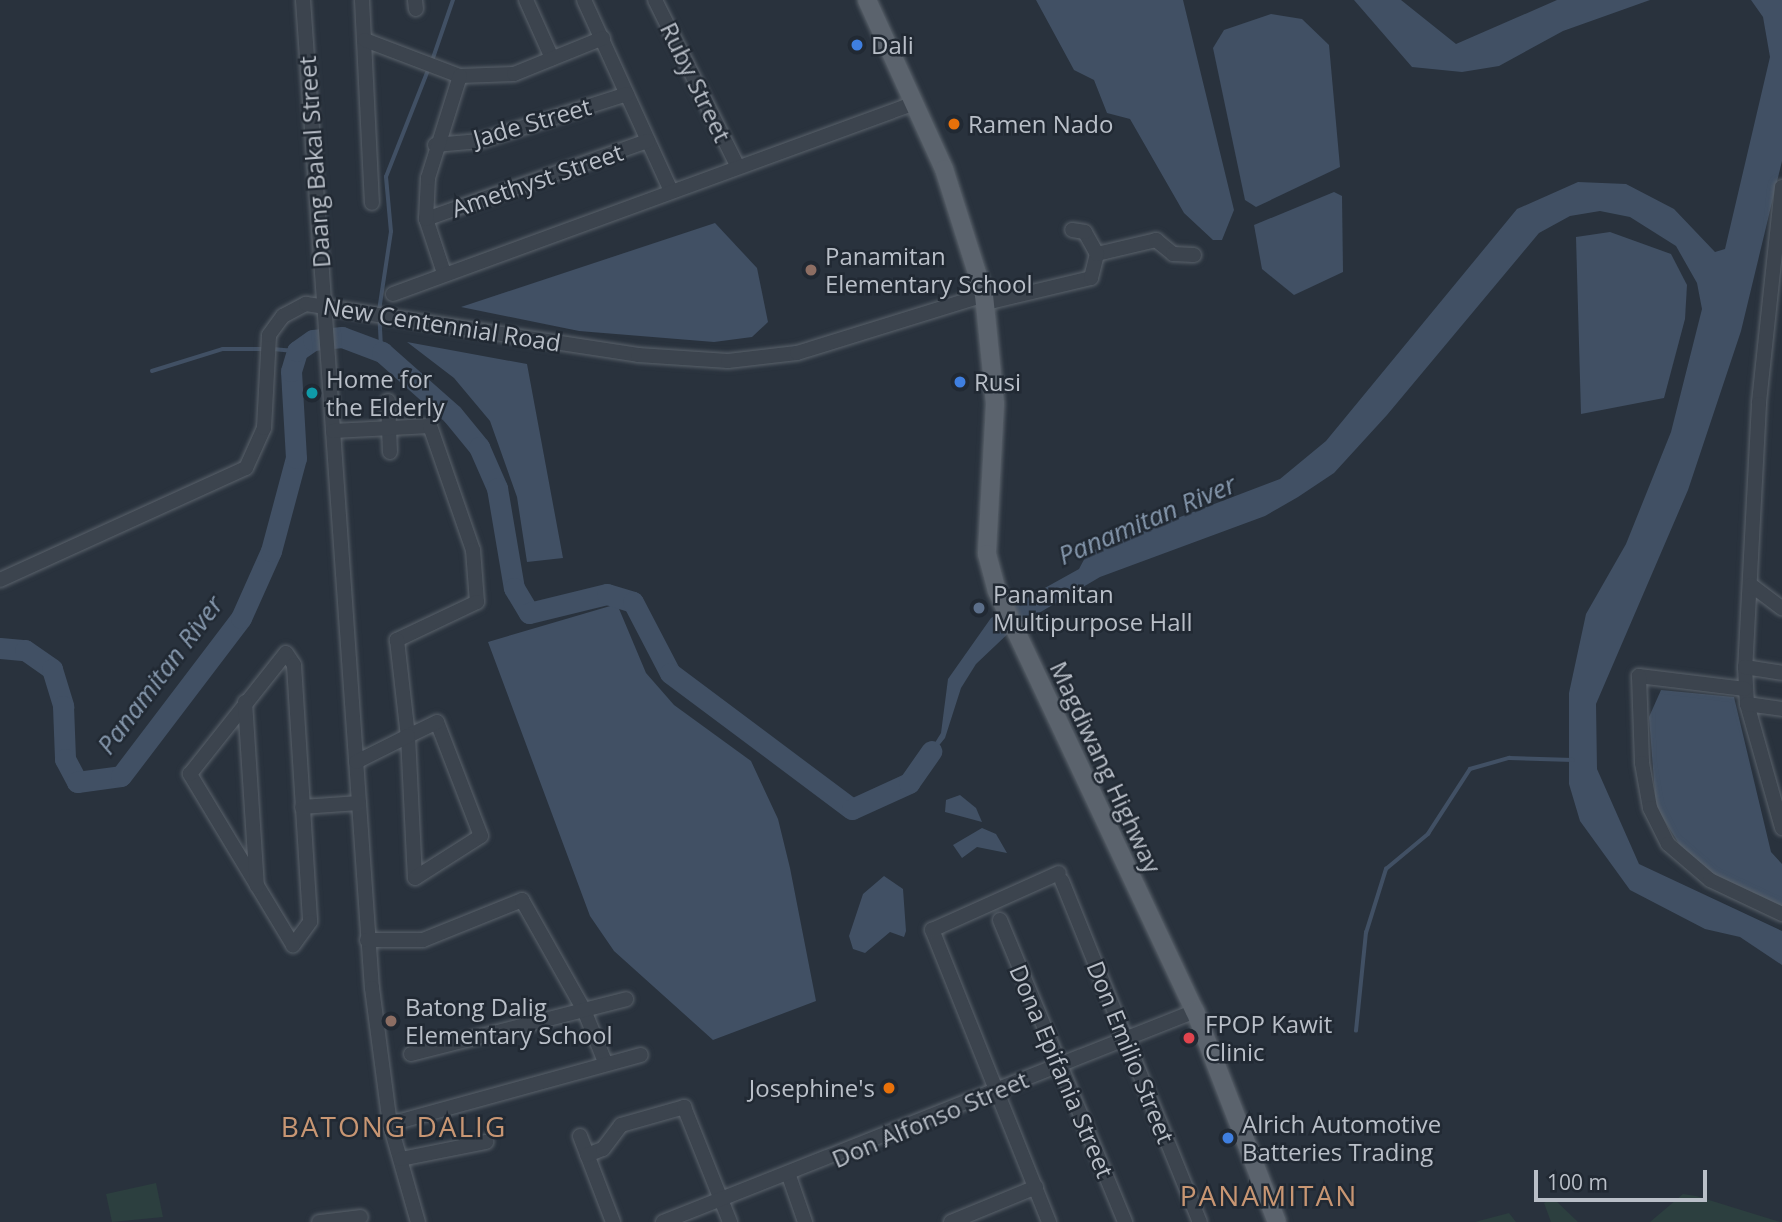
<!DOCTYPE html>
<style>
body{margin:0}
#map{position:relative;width:1782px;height:1222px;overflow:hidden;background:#29323d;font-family:"Open Sans",sans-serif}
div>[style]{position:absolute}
.green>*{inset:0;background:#2c3f3f}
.water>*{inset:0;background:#415064}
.stream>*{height:3.5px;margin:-1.75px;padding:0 1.75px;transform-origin:1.75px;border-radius:1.75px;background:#415064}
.river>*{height:21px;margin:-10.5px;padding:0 10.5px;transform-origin:10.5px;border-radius:10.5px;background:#415064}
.roads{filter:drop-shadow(0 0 2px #5a626b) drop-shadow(0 0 2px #5a626b)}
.minor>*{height:14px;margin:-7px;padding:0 7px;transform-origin:7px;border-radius:7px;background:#3c444e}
.major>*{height:18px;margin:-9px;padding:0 9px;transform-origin:9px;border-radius:9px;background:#5b636d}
.dots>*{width:19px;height:19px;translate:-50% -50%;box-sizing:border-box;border:4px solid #212933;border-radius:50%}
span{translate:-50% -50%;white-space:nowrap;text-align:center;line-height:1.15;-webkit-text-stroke:5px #212933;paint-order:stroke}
.poi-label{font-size:24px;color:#b9bfc8}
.left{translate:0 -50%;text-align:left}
.right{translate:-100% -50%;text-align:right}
.street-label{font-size:24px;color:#b9bfc8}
.water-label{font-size:26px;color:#8496ab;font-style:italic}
.quarter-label{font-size:28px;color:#c89673;letter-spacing:2px}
.scale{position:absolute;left:1534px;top:1170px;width:173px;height:32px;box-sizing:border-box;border:4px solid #b9bfc8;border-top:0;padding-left:9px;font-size:21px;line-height:24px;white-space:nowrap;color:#b9bfc8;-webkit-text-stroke:5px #212933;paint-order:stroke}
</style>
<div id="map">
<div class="green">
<div style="clip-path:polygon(156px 1183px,163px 1217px,112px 1222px,106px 1194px)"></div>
<div style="clip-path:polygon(1683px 1194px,1696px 1196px,1780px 1222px,1650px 1222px)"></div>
<div style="clip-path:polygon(1553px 1198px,1578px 1222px,1551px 1222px,1544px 1203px)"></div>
<div style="clip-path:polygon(1509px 1213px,1516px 1222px,1475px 1222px)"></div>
</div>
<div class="water">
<div style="clip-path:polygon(1036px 0,1183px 0,1234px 210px,1222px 240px,1213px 240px,1184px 213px,1130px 119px,1107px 113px,1094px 80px,1074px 70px)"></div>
<div style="clip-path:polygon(1354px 0,1401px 0,1456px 44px,1557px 0,1650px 0,1563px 31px,1499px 66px,1462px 72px,1412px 67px)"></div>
<div style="clip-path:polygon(1751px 0,1782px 0,1782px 161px,1741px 331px,1688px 490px,1596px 704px,1597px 769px,1639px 864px,1782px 931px,1782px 965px,1740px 937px,1705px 929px,1630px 890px,1580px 821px,1569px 784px,1569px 693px,1586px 614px,1626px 544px,1671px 432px,1702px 309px,1697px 283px,1676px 246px,1630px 217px,1600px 211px,1570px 216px,1539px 233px,1387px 415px,1334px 473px,1298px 497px,1265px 516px,1100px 577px,1015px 627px,976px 664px,961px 688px,945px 738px,915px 775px,941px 733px,948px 679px,991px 618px,1079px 569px,1088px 552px,1280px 479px,1326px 441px,1517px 209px,1578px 182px,1626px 184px,1674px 209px,1715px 252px,1725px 249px,1770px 57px,1763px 17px)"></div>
<div style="clip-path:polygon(1271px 14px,1302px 19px,1329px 45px,1340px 167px,1256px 207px,1245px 200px,1213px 48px,1224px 30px)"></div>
<div style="clip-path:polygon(1334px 192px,1342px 196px,1343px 272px,1294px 295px,1262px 269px,1254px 225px)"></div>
<div style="clip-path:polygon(715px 223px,757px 268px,768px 322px,752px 337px,714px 342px,579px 331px,461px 307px)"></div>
<div style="clip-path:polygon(1610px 232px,1671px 254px,1687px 285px,1685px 319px,1664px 398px,1581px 414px,1576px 237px)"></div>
<div style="clip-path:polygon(407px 342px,527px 364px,563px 558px,527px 562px,517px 497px,490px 421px,454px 378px)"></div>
<div style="clip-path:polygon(617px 604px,646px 673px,674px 705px,751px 761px,778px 819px,790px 868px,816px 1001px,713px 1040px,614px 951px,590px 916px,488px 642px)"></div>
<div style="clip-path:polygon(1661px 690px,1734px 697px,1771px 852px,1782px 864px,1782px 910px,1691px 863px,1656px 807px,1649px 717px)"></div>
<div style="clip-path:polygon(960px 795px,976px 808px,982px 822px,945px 812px,946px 800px)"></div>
<div style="clip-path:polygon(982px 828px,996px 834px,1007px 853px,977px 847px,962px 858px,953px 845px)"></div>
<div style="clip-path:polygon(884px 876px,903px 889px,906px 931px,904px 937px,890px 932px,865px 953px,853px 949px,849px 936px,863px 894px)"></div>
</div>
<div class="stream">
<div style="left:432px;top:61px;width:65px;rotate:-71deg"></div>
<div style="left:379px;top:311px;width:80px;rotate:-81.4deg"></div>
<div style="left:391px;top:232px;width:55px;rotate:-95.2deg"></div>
<div style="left:386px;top:177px;width:117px;rotate:-68.5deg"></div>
<div style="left:380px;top:319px;width:33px;rotate:87deg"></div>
<div style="left:273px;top:349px;width:24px;rotate:5deg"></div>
<div style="left:152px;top:371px;width:74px;rotate:-17.2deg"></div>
<div style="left:223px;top:349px;width:42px"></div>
<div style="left:1356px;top:1031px;width:99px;rotate:-84.2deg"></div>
<div style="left:1366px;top:933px;width:67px;rotate:-72.6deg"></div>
<div style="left:1386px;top:869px;width:55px;rotate:-39.8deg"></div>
<div style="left:1428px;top:834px;width:77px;rotate:-57.1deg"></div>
<div style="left:1470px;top:769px;width:41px;rotate:-15.8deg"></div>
<div style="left:1509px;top:758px;width:64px;rotate:1.8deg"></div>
</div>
<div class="river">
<div style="left:0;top:648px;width:25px;rotate:5deg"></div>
<div style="left:25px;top:650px;width:33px;rotate:35deg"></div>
<div style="left:52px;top:669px;width:39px;rotate:73deg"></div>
<div style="left:63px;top:706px;width:53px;rotate:87.8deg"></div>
<div style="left:65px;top:759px;width:26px;rotate:62deg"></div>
<div style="left:77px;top:782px;width:44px;rotate:-7.8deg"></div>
<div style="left:121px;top:776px;width:198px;rotate:-52.8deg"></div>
<div style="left:241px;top:618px;width:73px;rotate:-65.9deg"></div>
<div style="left:271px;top:551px;width:96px;rotate:-75deg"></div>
<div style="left:296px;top:458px;width:87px;rotate:-93.3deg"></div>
<div style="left:291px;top:371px;width:21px;rotate:-73deg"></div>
<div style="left:297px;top:351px;width:19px;rotate:-35deg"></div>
<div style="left:313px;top:340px;width:29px;rotate:-6deg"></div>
<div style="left:342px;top:337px;width:43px;rotate:20.6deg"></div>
<div style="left:382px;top:352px;width:94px;rotate:41.5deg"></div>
<div style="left:452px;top:414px;width:43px;rotate:50.7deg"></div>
<div style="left:479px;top:447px;width:45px;rotate:66.3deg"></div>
<div style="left:497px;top:488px;width:101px;rotate:80.4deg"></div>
<div style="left:514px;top:588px;width:29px;rotate:59deg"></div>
<div style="left:529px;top:613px;width:80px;rotate:-13.7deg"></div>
<div style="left:607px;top:594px;width:27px;rotate:17deg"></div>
<div style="left:633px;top:602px;width:80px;rotate:62.5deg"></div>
<div style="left:670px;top:673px;width:227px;rotate:36.8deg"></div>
<div style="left:852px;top:809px;width:63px;rotate:-24.5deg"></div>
<div style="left:909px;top:783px;width:39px;rotate:-55deg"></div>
</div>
<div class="roads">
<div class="minor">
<div style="left:303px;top:0;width:990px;rotate:86.01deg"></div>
<div style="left:372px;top:988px;width:137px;rotate:82.5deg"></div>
<div style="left:390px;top:1124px;width:102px;rotate:74.1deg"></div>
<div style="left:362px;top:0;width:203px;rotate:87.2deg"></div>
<div style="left:415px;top:0;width:9px;rotate:84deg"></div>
<div style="left:526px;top:0;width:64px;rotate:65.9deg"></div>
<div style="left:584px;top:0;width:208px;rotate:65.5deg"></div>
<div style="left:655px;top:0;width:184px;rotate:63.6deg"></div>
<div style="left:365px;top:40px;width:102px;rotate:20.8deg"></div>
<div style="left:460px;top:76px;width:54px;rotate:-2.1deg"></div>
<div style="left:514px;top:74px;width:96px;rotate:-22deg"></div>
<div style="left:435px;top:145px;width:45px;rotate:-5.1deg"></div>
<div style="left:480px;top:141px;width:154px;rotate:-17.7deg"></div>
<div style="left:1782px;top:187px;width:218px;rotate:96.1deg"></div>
<div style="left:1759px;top:404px;width:263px;rotate:93deg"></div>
<div style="left:1745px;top:667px;width:37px;rotate:87deg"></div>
<div style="left:1747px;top:704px;width:129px;rotate:74.2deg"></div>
<div style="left:426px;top:219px;width:235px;rotate:-19.4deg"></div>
<div style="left:1097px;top:254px;width:61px;rotate:-13.3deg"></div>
<div style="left:1156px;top:240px;width:22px;rotate:39deg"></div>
<div style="left:1173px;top:254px;width:21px;rotate:3deg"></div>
<div style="left:444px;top:273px;width:57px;rotate:-108.4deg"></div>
<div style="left:426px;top:219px;width:41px;rotate:-87.2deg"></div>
<div style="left:428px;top:178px;width:107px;rotate:-72.6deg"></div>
<div style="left:393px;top:294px;width:556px;rotate:-20.1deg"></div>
<div style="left:986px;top:303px;width:108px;rotate:-13.4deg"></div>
<div style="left:1091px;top:278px;width:25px;rotate:-76deg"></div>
<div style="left:1097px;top:254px;width:25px;rotate:-119deg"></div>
<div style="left:1085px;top:232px;width:13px;rotate:-171deg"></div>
<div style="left:388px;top:401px;width:51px;rotate:87.8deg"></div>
<div style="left:333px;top:431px;width:97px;rotate:-3deg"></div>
<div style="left:430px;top:426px;width:131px;rotate:70.9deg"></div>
<div style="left:473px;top:550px;width:52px;rotate:85.6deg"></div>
<div style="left:477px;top:602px;width:89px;rotate:154.6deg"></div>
<div style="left:397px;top:640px;width:97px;rotate:83.5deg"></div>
<div style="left:408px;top:736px;width:142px;rotate:87.2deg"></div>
<div style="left:415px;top:878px;width:78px;rotate:-32.5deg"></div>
<div style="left:481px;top:836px;width:122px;rotate:-111.1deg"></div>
<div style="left:437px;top:722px;width:32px;rotate:154deg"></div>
<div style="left:408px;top:736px;width:58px;rotate:153.4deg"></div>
<div style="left:0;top:580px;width:270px;rotate:-24.5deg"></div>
<div style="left:246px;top:468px;width:44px;rotate:-65.8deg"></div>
<div style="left:264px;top:428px;width:93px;rotate:-86.9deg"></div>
<div style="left:269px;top:335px;width:24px;rotate:-54deg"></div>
<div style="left:283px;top:316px;width:26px;rotate:-28deg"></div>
<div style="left:306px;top:304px;width:336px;rotate:8.7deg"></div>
<div style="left:638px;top:355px;width:90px;rotate:3.8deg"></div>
<div style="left:728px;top:361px;width:69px;rotate:-6.6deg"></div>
<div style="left:797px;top:353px;width:196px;rotate:-17.2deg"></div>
<div style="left:1751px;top:585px;width:39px;rotate:37deg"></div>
<div style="left:286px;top:653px;width:14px;rotate:56deg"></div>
<div style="left:294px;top:665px;width:257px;rotate:86.4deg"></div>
<div style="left:310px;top:922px;width:29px;rotate:126deg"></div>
<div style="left:293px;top:945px;width:200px;rotate:-121.1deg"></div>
<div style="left:190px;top:774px;width:154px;rotate:-51.6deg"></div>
<div style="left:1745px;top:667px;width:37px;rotate:9deg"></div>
<div style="left:1745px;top:689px;width:107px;rotate:-173deg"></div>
<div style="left:1639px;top:676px;width:87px;rotate:88deg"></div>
<div style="left:1642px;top:763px;width:46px;rotate:79.9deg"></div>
<div style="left:1650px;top:808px;width:40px;rotate:63.4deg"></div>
<div style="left:1668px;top:844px;width:55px;rotate:40.6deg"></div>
<div style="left:1710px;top:880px;width:80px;rotate:25.3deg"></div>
<div style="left:245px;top:702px;width:184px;rotate:86.3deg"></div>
<div style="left:1747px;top:704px;width:35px;rotate:8deg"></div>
<div style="left:302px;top:807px;width:57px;rotate:-4deg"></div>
<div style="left:1062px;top:881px;width:368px;rotate:68deg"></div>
<div style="left:1000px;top:920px;width:327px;rotate:67.5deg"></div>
<div style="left:367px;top:940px;width:56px"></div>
<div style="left:423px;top:940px;width:107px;rotate:-22deg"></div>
<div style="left:522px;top:900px;width:126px;rotate:60.6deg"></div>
<div style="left:584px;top:1010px;width:56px;rotate:68deg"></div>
<div style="left:411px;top:1054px;width:222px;rotate:-14.3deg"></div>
<div style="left:390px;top:1124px;width:260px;rotate:-15.4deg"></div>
<div style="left:580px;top:1136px;width:92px;rotate:69deg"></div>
<div style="left:587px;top:1155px;width:17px;rotate:-21deg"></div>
<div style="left:603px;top:1149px;width:30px;rotate:-53deg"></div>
<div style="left:621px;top:1125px;width:66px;rotate:-15.9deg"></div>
<div style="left:684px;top:1107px;width:124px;rotate:68.2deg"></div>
<div style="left:401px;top:1159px;width:87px;rotate:-11.3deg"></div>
<div style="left:789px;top:1176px;width:49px;rotate:70.8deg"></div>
<div style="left:319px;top:1222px;width:42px;rotate:-6.8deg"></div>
<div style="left:663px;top:1222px;width:572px;rotate:-21.63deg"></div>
<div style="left:951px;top:1222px;width:92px;rotate:-22.4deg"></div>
<div style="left:1049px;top:1222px;width:315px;rotate:-111.8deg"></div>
<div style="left:932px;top:930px;width:139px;rotate:-24.2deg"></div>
</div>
<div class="major">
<div style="left:867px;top:0;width:186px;rotate:65.5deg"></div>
<div style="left:944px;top:169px;width:132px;rotate:72.4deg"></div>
<div style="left:984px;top:295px;width:110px;rotate:84.2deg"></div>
<div style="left:995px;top:404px;width:150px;rotate:93.1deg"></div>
<div style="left:987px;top:554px;width:38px;rotate:75deg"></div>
<div style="left:997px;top:591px;width:464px;rotate:64.8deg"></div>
<div style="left:1195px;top:1011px;width:226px;rotate:68.8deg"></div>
</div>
</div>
<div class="dots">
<div style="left:857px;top:45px;background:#3f7fe0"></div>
<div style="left:954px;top:124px;background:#e8710a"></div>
<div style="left:811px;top:270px;background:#8d6e63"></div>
<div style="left:960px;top:382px;background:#3f7fe0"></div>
<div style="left:312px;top:393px;background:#0f9aa8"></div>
<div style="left:979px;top:608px;background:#5c6f8a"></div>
<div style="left:391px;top:1021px;background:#8d6e63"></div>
<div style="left:1189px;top:1038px;background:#e0444e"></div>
<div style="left:889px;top:1088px;background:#e8710a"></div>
<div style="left:1228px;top:1138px;background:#3f7fe0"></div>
</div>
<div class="poi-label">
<span class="left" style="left:871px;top:45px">Dali</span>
<span class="left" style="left:968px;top:124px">Ramen Nado</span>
<span class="left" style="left:825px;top:270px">Panamitan<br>Elementary School</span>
<span class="left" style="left:326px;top:393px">Home for<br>the Elderly</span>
<span class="left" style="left:974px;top:382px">Rusi</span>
<span class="left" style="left:993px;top:608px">Panamitan<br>Multipurpose Hall</span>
<span class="left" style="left:405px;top:1021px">Batong Dalig<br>Elementary School</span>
<span class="left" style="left:1205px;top:1038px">FPOP Kawit<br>Clinic</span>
<span class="right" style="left:875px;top:1088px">Josephine's</span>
<span class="left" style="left:1242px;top:1138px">Alrich Automotive<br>Batteries Trading</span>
</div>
<div class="street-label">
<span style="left:696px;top:82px;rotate:64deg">Ruby Street</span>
<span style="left:532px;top:122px;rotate:-16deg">Jade Street</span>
<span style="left:314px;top:162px;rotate:-94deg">Daang Bakal Street</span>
<span style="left:537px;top:180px;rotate:-19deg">Amethyst Street</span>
<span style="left:442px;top:324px;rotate:9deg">New Centennial Road</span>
<span style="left:1106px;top:767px;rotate:65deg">Magdiwang Highway</span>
<span style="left:1131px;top:1052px;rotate:68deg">Don Emilio Street</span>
<span style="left:1062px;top:1071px;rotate:67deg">Dona Epifania Street</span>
<span style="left:930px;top:1119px;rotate:-23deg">Don Alfonso Street</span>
</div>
<div class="water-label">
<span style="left:1147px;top:520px;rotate:-23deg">Panamitan River</span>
<span style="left:160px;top:675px;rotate:-53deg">Panamitan River</span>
</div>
<div class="quarter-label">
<span style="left:394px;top:1126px">BATONG DALIG</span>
<span style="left:1269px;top:1195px">PANAMITAN</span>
</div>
<div class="scale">100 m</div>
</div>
